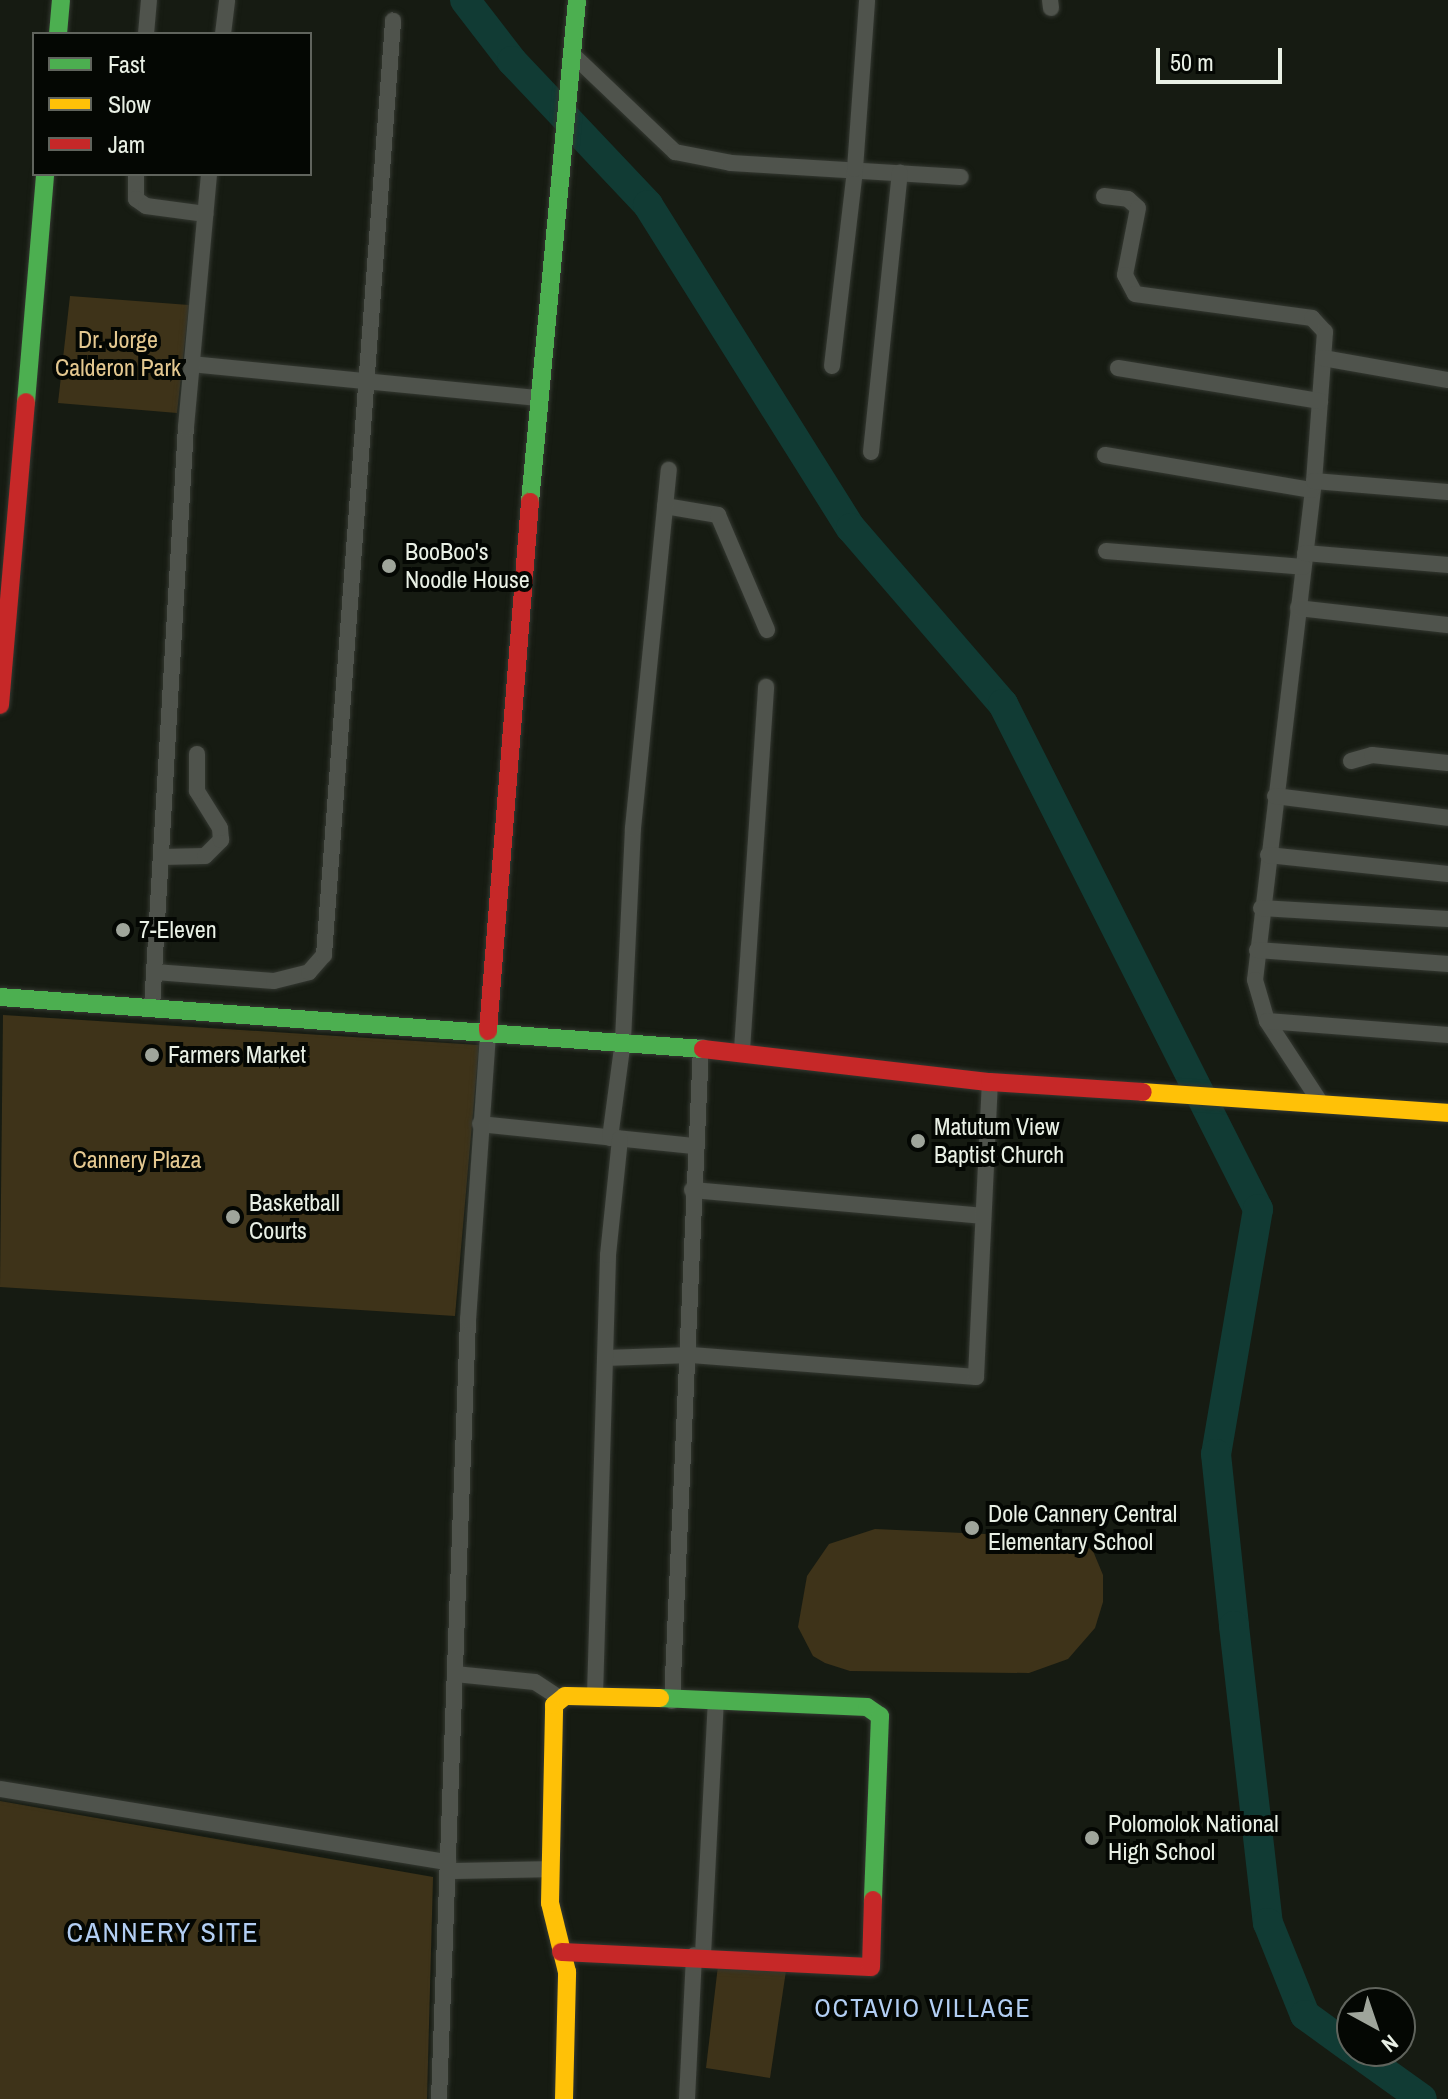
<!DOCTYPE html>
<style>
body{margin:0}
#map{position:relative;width:1448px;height:2099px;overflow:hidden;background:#161b12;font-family:"Archivo Narrow",sans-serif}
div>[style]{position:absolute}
.green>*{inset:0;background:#3e3319}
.river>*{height:30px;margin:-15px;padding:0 15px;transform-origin:15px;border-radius:15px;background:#113b34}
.roads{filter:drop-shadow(0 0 2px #343831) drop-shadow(0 0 2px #343831)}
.street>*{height:16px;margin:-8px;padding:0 8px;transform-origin:8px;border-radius:8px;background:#4f534c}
.fast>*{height:18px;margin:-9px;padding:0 9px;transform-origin:9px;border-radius:9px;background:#4caf50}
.slow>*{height:18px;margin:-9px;padding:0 9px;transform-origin:9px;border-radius:9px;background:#ffc107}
.jam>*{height:18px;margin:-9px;padding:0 9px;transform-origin:9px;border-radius:9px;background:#c62828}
.dots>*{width:22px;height:22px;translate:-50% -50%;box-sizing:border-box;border:4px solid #040703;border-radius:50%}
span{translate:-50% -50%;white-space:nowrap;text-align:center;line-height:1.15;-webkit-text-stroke:8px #040703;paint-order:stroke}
.park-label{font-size:24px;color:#e4c890}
.poi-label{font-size:24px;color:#e9f0e5}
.left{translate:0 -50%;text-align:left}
.neighbourhood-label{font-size:26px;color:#b2cef3;letter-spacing:2px}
.quarter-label{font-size:28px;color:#b2cef3;letter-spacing:2px}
.legend{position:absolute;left:32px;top:32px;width:280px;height:144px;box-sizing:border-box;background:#040703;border:2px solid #60645d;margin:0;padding:10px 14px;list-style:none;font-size:24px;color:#e9f0e5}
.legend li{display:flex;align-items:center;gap:16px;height:40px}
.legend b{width:40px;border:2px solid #60645d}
.north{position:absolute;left:1336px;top:1987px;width:80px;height:80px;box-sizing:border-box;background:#040703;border:2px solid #60645d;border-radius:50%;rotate:140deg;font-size:22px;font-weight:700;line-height:32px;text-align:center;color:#e9f0e5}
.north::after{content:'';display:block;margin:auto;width:28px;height:36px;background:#9fa59b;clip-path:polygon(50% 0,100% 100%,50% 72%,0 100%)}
.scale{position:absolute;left:1156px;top:48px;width:126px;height:36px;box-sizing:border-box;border:4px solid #e9f0e5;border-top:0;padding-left:10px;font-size:24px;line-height:28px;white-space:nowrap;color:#e9f0e5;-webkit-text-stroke:6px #040703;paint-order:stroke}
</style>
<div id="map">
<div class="green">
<div style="clip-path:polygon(70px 296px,189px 305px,177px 413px,58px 403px)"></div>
<div style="clip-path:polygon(3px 1015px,479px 1045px,455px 1316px,0 1287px)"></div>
<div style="clip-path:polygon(875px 1529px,1075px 1538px,1093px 1551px,1103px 1575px,1103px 1602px,1095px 1628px,1068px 1659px,1029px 1673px,850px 1671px,825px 1663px,813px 1656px,798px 1627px,807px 1576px,829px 1544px)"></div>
<div style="clip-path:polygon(0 1801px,433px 1877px,427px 2099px,0 2099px)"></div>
<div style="clip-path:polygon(719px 1957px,787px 1964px,770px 2078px,706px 2068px)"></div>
</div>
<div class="river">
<div style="left:465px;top:0;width:77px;rotate:52.4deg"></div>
<div style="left:512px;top:61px;width:198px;rotate:46.6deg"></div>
<div style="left:648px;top:205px;width:381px;rotate:57.9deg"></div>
<div style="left:851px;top:528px;width:233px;rotate:49.2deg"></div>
<div style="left:1003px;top:704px;width:566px;rotate:63.21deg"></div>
<div style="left:1258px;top:1209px;width:249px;rotate:99.7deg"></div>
<div style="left:1216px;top:1454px;width:173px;rotate:84deg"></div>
<div style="left:1234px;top:1626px;width:299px;rotate:83.5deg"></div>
<div style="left:1268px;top:1923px;width:99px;rotate:68.1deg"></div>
<div style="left:1305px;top:2015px;width:58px;rotate:35.9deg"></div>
<div style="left:1355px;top:2051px;width:82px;rotate:35.6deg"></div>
</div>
<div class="roads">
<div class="street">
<div style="left:1050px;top:0;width:8px;rotate:83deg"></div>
<div style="left:146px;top:34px;width:34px;rotate:-85deg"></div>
<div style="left:223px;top:34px;width:34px;rotate:-83deg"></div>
<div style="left:571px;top:53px;width:144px;rotate:43.6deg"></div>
<div style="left:675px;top:152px;width:57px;rotate:11.1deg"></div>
<div style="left:731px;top:163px;width:230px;rotate:3.5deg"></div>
<div style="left:136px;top:174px;width:25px;rotate:90deg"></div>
<div style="left:136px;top:199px;width:12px;rotate:35deg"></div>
<div style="left:146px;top:206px;width:60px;rotate:7.7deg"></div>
<div style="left:1104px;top:196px;width:24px;rotate:7deg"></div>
<div style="left:1128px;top:199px;width:13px;rotate:42deg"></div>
<div style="left:1138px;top:208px;width:68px;rotate:101deg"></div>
<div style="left:1125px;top:275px;width:21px;rotate:62deg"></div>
<div style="left:1135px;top:294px;width:179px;rotate:7.7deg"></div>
<div style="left:1312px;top:318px;width:19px;rotate:47deg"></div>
<div style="left:1325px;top:332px;width:149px;rotate:94.2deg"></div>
<div style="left:1314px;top:481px;width:502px;rotate:96.74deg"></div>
<div style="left:1255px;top:980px;width:43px;rotate:73.7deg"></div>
<div style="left:1267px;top:1021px;width:100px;rotate:56.8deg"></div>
<div style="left:1323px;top:358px;width:127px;rotate:10deg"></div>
<div style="left:191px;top:364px;width:349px;rotate:5.6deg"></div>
<div style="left:832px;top:366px;width:198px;rotate:-83.3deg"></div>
<div style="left:855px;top:169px;width:169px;rotate:-85.9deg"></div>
<div style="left:1118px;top:368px;width:205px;rotate:9.3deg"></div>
<div style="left:871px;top:452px;width:281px;rotate:-84.1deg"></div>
<div style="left:1105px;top:455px;width:210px;rotate:9.6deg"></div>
<div style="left:1314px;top:481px;width:134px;rotate:4.7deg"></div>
<div style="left:665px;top:506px;width:54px;rotate:9.6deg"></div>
<div style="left:718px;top:515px;width:125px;rotate:66.9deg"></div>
<div style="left:1106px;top:551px;width:198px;rotate:4.6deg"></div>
<div style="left:1305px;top:553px;width:144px;rotate:4.8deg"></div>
<div style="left:1298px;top:608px;width:151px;rotate:6.5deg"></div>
<div style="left:1351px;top:761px;width:22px;rotate:-16deg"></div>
<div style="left:1372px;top:755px;width:76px;rotate:6deg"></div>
<div style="left:1275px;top:796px;width:174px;rotate:7.2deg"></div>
<div style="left:1268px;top:855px;width:181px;rotate:6deg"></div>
<div style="left:162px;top:857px;width:43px;rotate:-1.3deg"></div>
<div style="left:205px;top:856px;width:23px;rotate:-45deg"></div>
<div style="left:221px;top:840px;width:12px;rotate:-95deg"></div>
<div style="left:220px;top:828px;width:44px;rotate:-121.9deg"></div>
<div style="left:197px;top:791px;width:37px;rotate:-90deg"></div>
<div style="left:1261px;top:908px;width:187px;rotate:3.4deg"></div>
<div style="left:1257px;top:950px;width:192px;rotate:4.2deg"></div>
<div style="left:155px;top:972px;width:119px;rotate:4.3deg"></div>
<div style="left:274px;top:981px;width:36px;rotate:-14deg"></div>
<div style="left:309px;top:972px;width:23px;rotate:-49deg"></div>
<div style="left:324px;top:955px;width:937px;rotate:-85.77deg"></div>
<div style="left:152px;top:1007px;width:581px;rotate:-86.65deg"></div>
<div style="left:186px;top:427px;width:254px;rotate:-84.8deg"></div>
<div style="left:1267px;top:1021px;width:182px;rotate:4.4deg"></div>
<div style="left:742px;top:1050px;width:364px;rotate:-86.2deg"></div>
<div style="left:480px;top:1124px;width:214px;rotate:5.9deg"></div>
<div style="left:610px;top:1138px;width:99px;rotate:-82.4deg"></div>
<div style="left:623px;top:1040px;width:212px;rotate:-87.3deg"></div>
<div style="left:633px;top:828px;width:360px;rotate:-84.3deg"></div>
<div style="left:692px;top:1190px;width:291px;rotate:5.1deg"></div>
<div style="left:605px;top:1358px;width:86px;rotate:-2deg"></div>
<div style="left:691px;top:1355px;width:286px;rotate:4.4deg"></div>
<div style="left:976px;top:1377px;width:295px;rotate:-87.3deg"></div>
<div style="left:455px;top:1674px;width:80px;rotate:5.7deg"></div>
<div style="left:535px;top:1682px;width:30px;rotate:33deg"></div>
<div style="left:595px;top:1695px;width:440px;rotate:-88.3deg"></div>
<div style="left:608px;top:1255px;width:117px;rotate:-84.1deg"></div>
<div style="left:672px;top:1701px;width:655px;rotate:-87.46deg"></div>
<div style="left:0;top:1789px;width:454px;rotate:9.3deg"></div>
<div style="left:448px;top:1871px;width:102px;rotate:-1.1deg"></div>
<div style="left:703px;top:1955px;width:253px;rotate:-87.1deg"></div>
<div style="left:439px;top:2099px;width:780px;rotate:-87.87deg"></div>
<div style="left:468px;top:1320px;width:290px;rotate:-86deg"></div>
<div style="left:687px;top:2099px;width:144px;rotate:-87.2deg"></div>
</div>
<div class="fast">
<div style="left:58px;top:34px;width:34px;rotate:-85deg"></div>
<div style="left:26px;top:402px;width:229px;rotate:-85.2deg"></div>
<div style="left:530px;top:502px;width:504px;rotate:-84.65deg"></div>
<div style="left:0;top:997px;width:705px;rotate:4.23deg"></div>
<div style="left:660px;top:1698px;width:207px;rotate:2.5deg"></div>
<div style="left:867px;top:1707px;width:16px;rotate:35deg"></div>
<div style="left:880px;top:1716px;width:184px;rotate:92.2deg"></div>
</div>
<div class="slow">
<div style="left:1143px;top:1092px;width:306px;rotate:3.9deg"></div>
<div style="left:564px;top:2099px;width:127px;rotate:-88.6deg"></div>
<div style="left:567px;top:1972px;width:71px;rotate:-103.8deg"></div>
<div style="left:550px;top:1903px;width:198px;rotate:-88.8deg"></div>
<div style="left:554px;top:1705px;width:14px;rotate:-39deg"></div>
<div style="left:565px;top:1696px;width:95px;rotate:1.2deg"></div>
</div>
<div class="jam">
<div style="left:0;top:705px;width:304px;rotate:-85.1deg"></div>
<div style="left:488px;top:1031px;width:531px;rotate:-85.46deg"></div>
<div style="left:703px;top:1049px;width:289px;rotate:6.6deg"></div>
<div style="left:990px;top:1082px;width:153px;rotate:3.7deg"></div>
<div style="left:561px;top:1952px;width:310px;rotate:2.8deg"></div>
<div style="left:871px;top:1967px;width:67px;rotate:-88.3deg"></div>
</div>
</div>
<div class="dots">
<div style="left:389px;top:566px;background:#9fa59b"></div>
<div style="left:123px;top:930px;background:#9fa59b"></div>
<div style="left:152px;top:1055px;background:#9fa59b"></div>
<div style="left:918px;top:1141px;background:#9fa59b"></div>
<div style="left:233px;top:1217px;background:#9fa59b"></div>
<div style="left:972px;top:1528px;background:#9fa59b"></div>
<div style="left:1092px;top:1838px;background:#9fa59b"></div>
</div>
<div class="park-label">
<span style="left:118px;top:354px">Dr. Jorge<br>Calderon Park</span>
<span style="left:137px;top:1160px">Cannery Plaza</span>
</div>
<div class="poi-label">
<span class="left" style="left:405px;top:566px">BooBoo's<br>Noodle House</span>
<span class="left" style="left:139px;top:930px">7-Eleven</span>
<span class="left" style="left:168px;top:1055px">Farmers Market</span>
<span class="left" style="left:934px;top:1141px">Matutum View<br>Baptist Church</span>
<span class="left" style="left:249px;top:1217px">Basketball<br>Courts</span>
<span class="left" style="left:988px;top:1528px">Dole Cannery Central<br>Elementary School</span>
<span class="left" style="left:1108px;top:1838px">Polomolok National<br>High School</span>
</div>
<div class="neighbourhood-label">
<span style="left:923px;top:2008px">OCTAVIO VILLAGE</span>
</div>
<div class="quarter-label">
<span style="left:163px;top:1932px">CANNERY SITE</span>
</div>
<ul class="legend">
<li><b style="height:10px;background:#4caf50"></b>Fast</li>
<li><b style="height:10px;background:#ffc107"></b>Slow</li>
<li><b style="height:10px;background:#c62828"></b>Jam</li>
</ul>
<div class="north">N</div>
<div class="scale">50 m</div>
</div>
